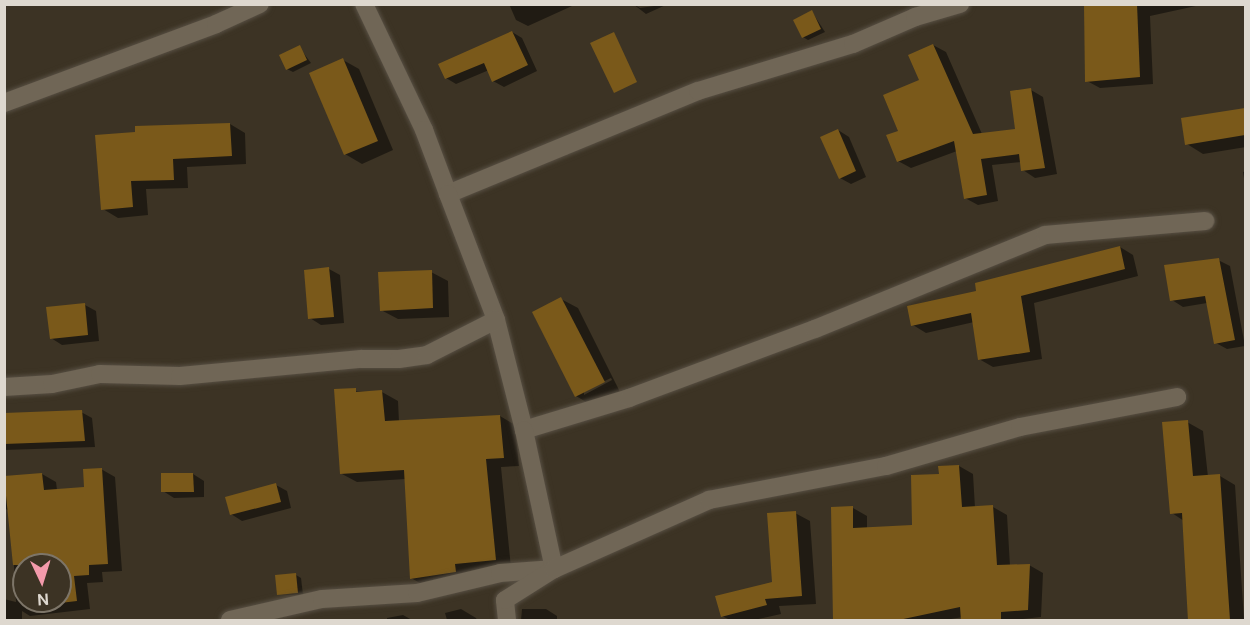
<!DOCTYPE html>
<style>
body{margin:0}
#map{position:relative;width:1250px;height:625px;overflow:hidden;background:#3c3324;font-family:"DM Sans",sans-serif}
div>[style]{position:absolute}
.shadow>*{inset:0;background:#0007}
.building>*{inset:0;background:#7a591a}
.roads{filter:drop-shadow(0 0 2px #574f43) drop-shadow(0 0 2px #574f43)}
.minor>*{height:18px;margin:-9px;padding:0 9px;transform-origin:9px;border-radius:9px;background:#706656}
span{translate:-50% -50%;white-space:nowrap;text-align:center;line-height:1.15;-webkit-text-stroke:4.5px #3c3324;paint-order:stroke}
.frame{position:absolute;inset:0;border:6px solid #ded8cf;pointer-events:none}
.north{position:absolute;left:12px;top:553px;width:60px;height:60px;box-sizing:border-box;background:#3c3324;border:2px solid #7d7568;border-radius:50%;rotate:176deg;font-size:16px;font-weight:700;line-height:24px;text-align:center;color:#ded8cf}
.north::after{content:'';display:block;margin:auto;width:21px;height:27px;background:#f39aab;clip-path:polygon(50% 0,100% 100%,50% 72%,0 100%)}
</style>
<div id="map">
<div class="shadow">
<div style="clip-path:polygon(509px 4px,571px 4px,572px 6px,528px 26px,516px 20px)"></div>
<div style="clip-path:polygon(633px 4px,640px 8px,668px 4px,646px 14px)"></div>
<div style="clip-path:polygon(1085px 4px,1205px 4px,1150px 16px,1153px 84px,1100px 88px,1087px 81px)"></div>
<div style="clip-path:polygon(812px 12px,825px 32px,808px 40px,803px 37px)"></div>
<div style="clip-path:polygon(512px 32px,522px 38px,537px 71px,504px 87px,493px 81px,489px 70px,456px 84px,446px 78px)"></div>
<div style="clip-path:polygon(933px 45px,946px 52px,982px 134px,1016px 130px,1031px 90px,1043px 97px,1057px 174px,1035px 178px,1023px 170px,1021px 162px,992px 165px,998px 201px,978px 205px,965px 198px,957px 151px,911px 168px,898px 161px,900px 132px)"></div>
<div style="clip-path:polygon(299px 47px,311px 63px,293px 72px,287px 69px)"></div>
<div style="clip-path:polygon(343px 60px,359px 69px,393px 150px,362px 164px,345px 154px)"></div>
<div style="clip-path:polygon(1246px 109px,1246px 147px,1203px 154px,1187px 144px,1182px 120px)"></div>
<div style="clip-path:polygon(230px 124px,245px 133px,246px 164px,187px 167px,188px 188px,146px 189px,148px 215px,118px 218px,103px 209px,97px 137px)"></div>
<div style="clip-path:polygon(838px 130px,849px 137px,866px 177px,851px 184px,840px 178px)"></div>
<div style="clip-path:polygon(1246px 171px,1246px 190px,1243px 172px)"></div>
<div style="clip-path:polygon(1120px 247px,1133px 255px,1138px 276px,1034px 303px,1042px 359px,993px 367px,979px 359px,974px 322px,926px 333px,913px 325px)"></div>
<div style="clip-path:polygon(1218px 260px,1230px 266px,1245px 346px,1227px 349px,1216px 343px,1207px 303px,1183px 307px,1172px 300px)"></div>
<div style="clip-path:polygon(329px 269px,340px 275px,344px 323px,321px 325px,310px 318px)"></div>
<div style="clip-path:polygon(431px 272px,448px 281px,449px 317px,398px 319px,381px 310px)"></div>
<div style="clip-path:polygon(evenodd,561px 299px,578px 308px,620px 392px,593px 406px,576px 396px,561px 299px,611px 378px,612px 380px,584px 395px,584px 391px,611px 378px)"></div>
<div style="clip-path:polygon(85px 305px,96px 311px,99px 341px,62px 345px,51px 338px)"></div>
<div style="clip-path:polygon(336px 391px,382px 392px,398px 401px,399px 422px,500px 416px,515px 425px,519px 466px,501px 467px,511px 568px,427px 587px,411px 578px,406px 479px,357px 482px,342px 474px)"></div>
<div style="clip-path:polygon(81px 412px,92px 418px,95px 447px,4px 450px,4px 414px)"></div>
<div style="clip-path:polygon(1187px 422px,1203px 431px,1208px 477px,1220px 476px,1235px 485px,1244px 620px,1190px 620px,1184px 521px,1172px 513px)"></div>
<div style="clip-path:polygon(959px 466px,973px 474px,975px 508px,993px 507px,1007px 515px,1010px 566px,1029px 565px,1043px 573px,1041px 617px,1014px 620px,963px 620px,963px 617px,945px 620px,835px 620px,853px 508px,867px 516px,867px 529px,914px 526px,941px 475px)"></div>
<div style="clip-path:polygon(evenodd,101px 469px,115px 477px,122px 571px,102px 572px,103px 582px,87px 583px,90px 609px,30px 616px,22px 611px,22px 620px,4px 620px,4px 599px,16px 602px,11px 512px,4px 508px,4px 478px,42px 474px,56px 482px,57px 490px,85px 488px,101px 469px,24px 565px,60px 565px,60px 601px,24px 601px,24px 565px)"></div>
<div style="clip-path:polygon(193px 474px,204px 481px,204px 497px,174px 498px,163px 491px)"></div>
<div style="clip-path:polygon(276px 485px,287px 491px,291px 508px,242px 521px,231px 514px)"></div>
<div style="clip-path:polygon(795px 513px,810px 521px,816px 604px,779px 606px,781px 614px,754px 620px,730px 620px,722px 616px,773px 583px)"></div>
<div style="clip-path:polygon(296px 575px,301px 578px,303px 595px,278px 594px)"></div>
<div style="clip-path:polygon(461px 609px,476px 618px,477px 620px,447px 620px,445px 613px)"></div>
<div style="clip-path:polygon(522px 609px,546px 609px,557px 616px,557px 620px,521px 620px)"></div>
<div style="clip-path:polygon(403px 615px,412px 620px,387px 620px,387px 618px)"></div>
</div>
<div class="building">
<div style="clip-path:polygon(1084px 4px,1137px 4px,1140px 77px,1085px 82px)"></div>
<div style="clip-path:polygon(812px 10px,821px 29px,802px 38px,793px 20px)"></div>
<div style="clip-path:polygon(512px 31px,528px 65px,492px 82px,484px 63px,445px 79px,438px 64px)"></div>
<div style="clip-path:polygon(614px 32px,637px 82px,614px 93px,590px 43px)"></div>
<div style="clip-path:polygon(933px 44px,973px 134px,1015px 129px,1010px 91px,1031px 88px,1045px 168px,1021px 171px,1019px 154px,981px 159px,987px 195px,964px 199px,954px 141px,897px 162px,886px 135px,898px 131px,883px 95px,919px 80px,908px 55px)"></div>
<div style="clip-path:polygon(300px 45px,307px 60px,286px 70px,279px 55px)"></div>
<div style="clip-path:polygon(343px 58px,378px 141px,344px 155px,309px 73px)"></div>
<div style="clip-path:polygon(1245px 108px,1245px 135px,1185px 145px,1181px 118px)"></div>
<div style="clip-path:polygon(230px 123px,232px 156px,173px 159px,174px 180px,131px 181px,133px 207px,101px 210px,95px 135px,135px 132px,135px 126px)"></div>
<div style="clip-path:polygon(838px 129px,856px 171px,839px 179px,820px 137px)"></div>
<div style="clip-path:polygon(1120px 246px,1125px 269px,1021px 296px,1030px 352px,978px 360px,971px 313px,911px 326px,907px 306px,976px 291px,975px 283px)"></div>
<div style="clip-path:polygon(1219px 258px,1235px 340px,1214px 344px,1205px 296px,1170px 301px,1164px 265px)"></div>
<div style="clip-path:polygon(329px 267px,334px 317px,308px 319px,304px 270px)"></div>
<div style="clip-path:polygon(432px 270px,433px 308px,380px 311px,378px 272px)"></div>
<div style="clip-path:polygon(561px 297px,605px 382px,575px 397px,532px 312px)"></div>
<div style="clip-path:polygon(85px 303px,88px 335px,50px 339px,46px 307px)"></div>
<div style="clip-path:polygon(356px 388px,356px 392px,382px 390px,385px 421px,500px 415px,504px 458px,486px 459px,496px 560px,455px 564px,456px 572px,410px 579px,404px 470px,340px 474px,334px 389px)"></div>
<div style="clip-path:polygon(82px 410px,85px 441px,4px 444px,4px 413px)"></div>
<div style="clip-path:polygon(1188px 420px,1193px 476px,1220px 474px,1230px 620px,1188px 621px,1182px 513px,1170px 514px,1162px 422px)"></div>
<div style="clip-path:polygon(959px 465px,962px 507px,993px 505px,997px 565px,1030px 564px,1028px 610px,1001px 612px,1001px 621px,961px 621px,960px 607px,894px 621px,833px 621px,831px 507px,853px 506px,853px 528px,912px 525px,911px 475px,939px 474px,938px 466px)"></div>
<div style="clip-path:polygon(102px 468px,108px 564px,89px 565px,89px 575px,74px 576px,77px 601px,60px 603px,60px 565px,13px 565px,4px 476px,42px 473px,44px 490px,84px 487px,83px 469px)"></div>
<div style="clip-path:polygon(161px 473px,193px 473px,194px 492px,161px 492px)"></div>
<div style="clip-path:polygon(276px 483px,281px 502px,230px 515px,225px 497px)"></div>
<div style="clip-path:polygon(796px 511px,802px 596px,765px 599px,767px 605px,721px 617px,715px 596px,772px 582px,767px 513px)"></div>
<div style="clip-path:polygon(296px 573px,298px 593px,277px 595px,275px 575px)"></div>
</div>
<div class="roads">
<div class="minor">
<div style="left:364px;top:4px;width:140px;rotate:64.5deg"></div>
<div style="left:424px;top:130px;width:68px;rotate:69.4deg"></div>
<div style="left:448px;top:194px;width:270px;rotate:-22.4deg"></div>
<div style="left:698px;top:91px;width:162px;rotate:-16.9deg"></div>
<div style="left:853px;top:44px;width:68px;rotate:-23.5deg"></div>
<div style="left:915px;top:17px;width:47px;rotate:-16.1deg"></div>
<div style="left:4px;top:103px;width:226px;rotate:-20.4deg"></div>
<div style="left:216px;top:24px;width:48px;rotate:-24.4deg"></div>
<div style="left:448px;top:194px;width:135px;rotate:69.1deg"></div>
<div style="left:496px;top:320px;width:114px;rotate:75.7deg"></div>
<div style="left:524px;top:430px;width:110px;rotate:-16.9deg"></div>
<div style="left:629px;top:398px;width:198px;rotate:-20.4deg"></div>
<div style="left:815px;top:329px;width:248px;rotate:-22.2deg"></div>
<div style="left:1045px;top:235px;width:161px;rotate:-5deg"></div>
<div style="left:4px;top:387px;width:48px;rotate:-3.6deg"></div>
<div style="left:52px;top:384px;width:49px;rotate:-11.8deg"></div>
<div style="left:100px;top:374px;width:80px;rotate:1.4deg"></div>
<div style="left:180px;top:376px;width:182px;rotate:-5.4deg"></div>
<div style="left:361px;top:359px;width:38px"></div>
<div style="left:399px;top:359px;width:28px;rotate:-8deg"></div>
<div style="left:427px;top:355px;width:77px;rotate:-26.9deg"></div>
<div style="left:230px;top:620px;width:94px;rotate:-12.9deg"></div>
<div style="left:322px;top:599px;width:95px;rotate:-3.6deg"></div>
<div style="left:417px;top:593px;width:85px;rotate:-13.5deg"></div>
<div style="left:500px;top:573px;width:54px;rotate:-4.2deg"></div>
<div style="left:554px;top:569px;width:142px;rotate:-102.2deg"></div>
<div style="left:507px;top:620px;width:20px;rotate:-96deg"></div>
<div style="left:505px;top:600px;width:58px;rotate:-32.3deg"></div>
<div style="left:554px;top:569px;width:170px;rotate:-24deg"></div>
<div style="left:709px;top:500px;width:180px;rotate:-10.9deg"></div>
<div style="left:886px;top:466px;width:140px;rotate:-16.2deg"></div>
<div style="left:1020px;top:427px;width:160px;rotate:-10.8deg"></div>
</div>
</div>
<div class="frame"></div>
<div class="north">N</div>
</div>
